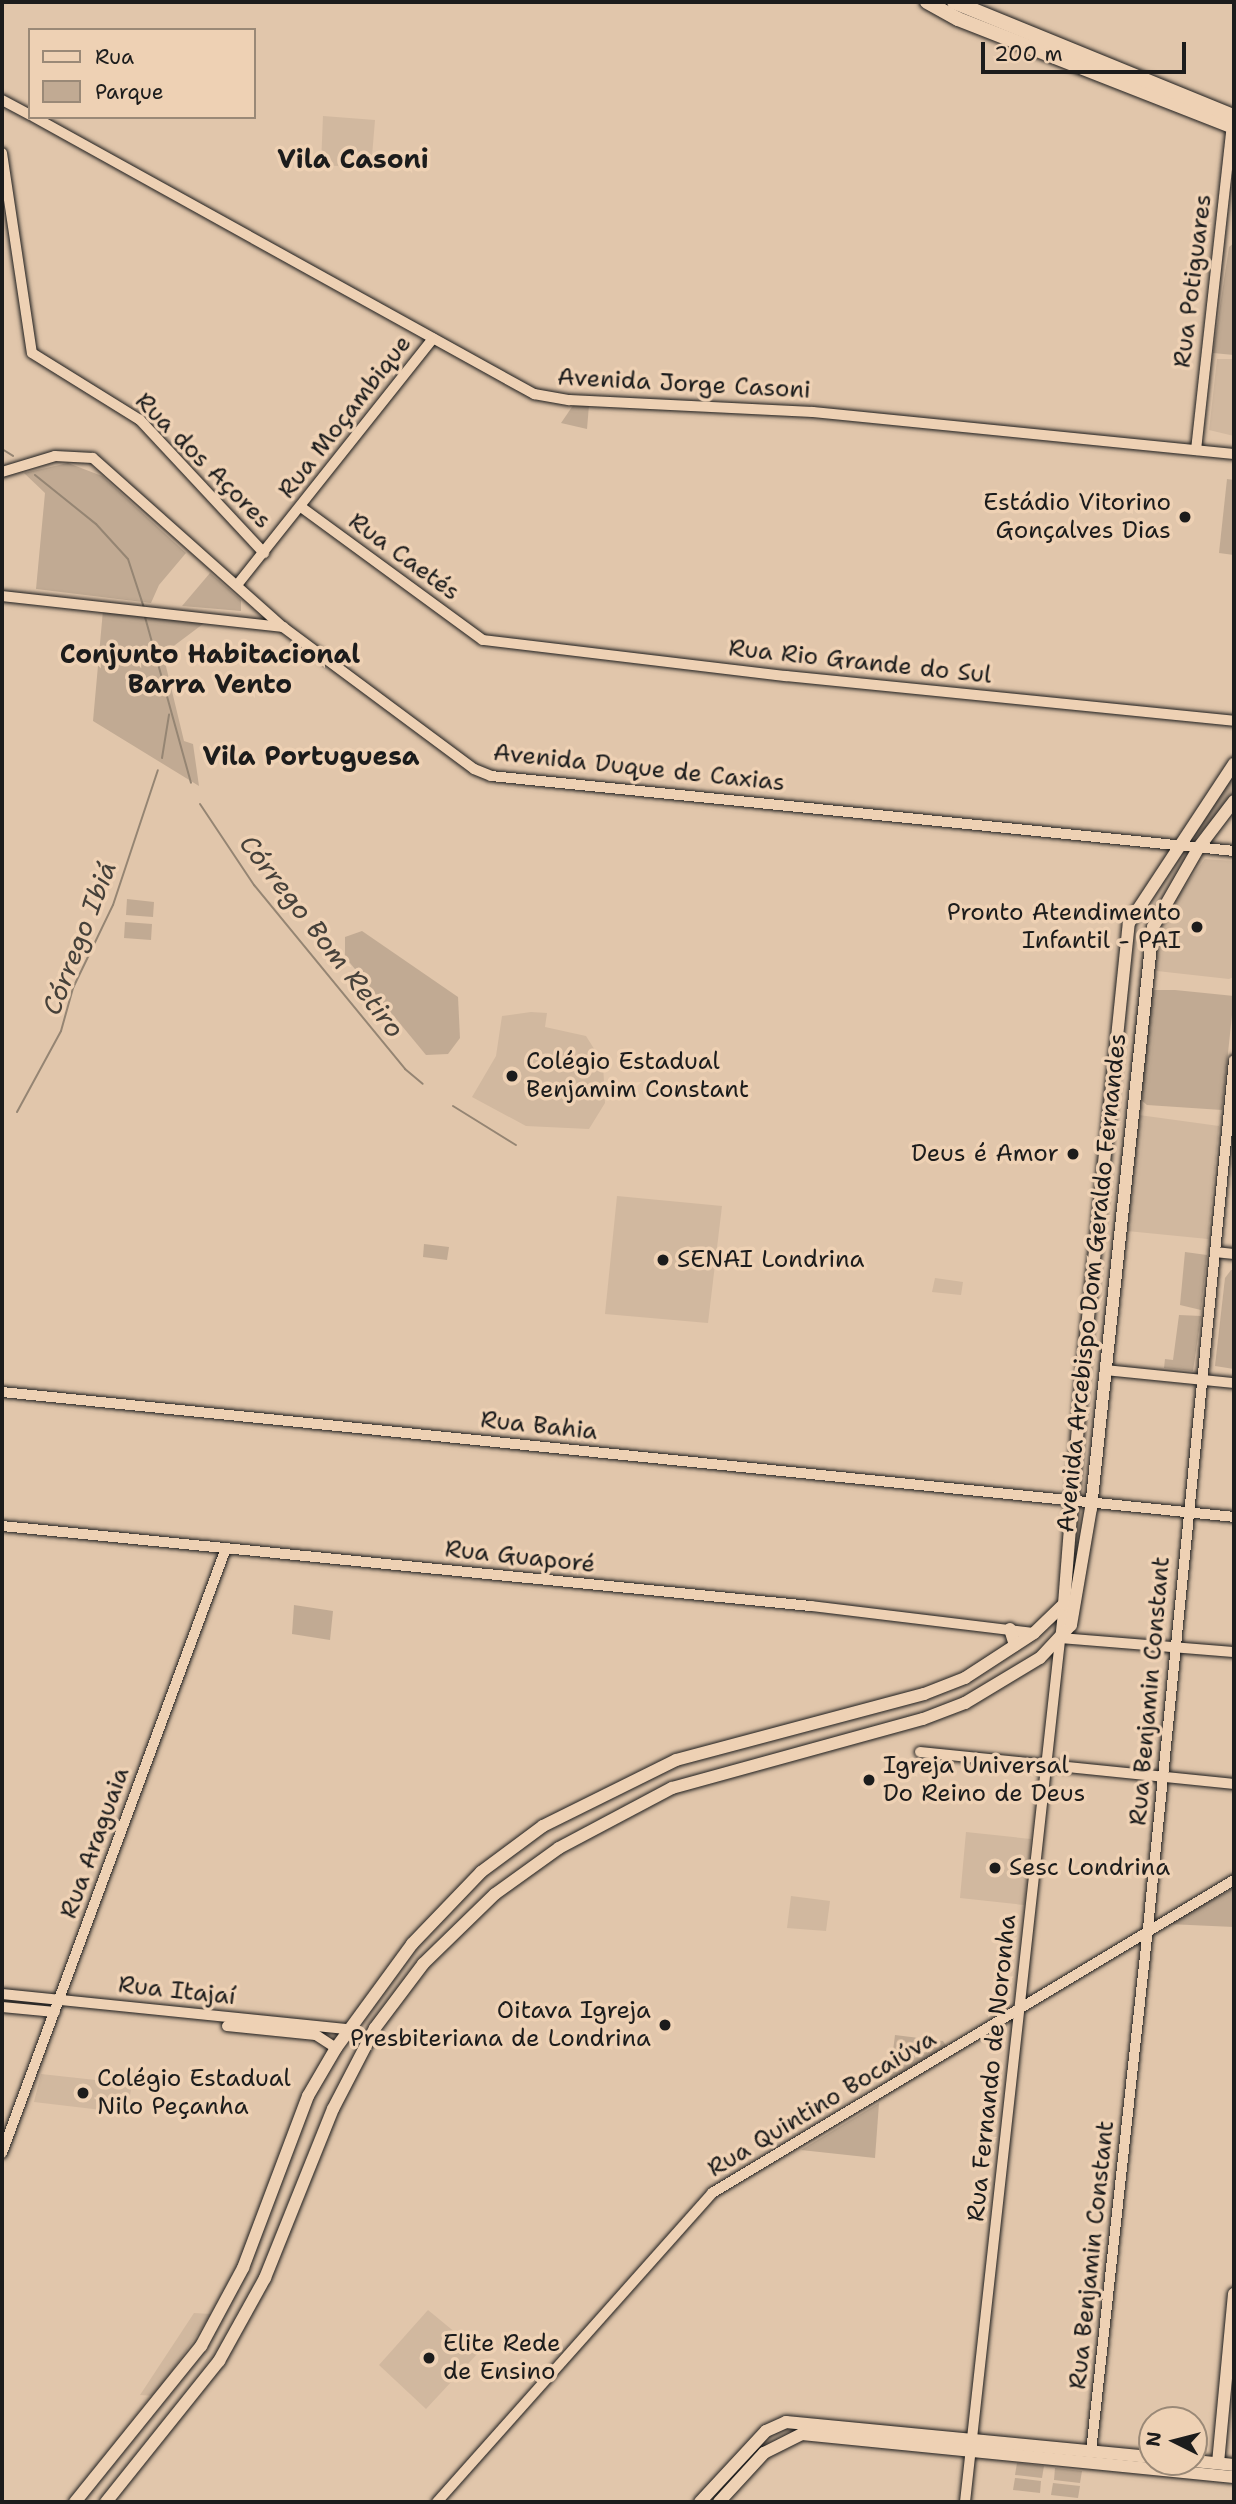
<!DOCTYPE html>
<meta charset="utf-8">
<style>
body{margin:0}
#map{position:relative;width:1236px;height:2504px;overflow:hidden;background:#e1c6ab;font-family:"Shantell Sans",sans-serif}
div>[style]{position:absolute}
.built>*{inset:0;background:#d1b89f}
.green>*{inset:0;background:#c1aa93}
.stream>*{height:2px;margin:-1px;padding:0 1px;transform-origin:1px;border-radius:1px;background:#958573}
.roads{filter:drop-shadow(0 0 2px #1c1c1c) drop-shadow(0 0 2px #1c1c1c)}
.minor>*{height:10px;margin:-5px;padding:0 5px;transform-origin:5px;border-radius:5px;background:#eed1b4}
.major>*{height:12px;margin:-6px;padding:0 6px;transform-origin:6px;border-radius:6px;background:#eed1b4}
.highway>*{height:14px;margin:-7px;padding:0 7px;transform-origin:7px;border-radius:7px;background:#eed1b4}
.dots>*{width:19px;height:19px;translate:-50% -50%;box-sizing:border-box;border:4px solid #eed1b4;border-radius:50%}
span{translate:-50% -50%;white-space:nowrap;text-align:center;line-height:1.15;-webkit-text-stroke:7px #eed1b4;paint-order:stroke}
.street-label{font-size:24px;color:#1c1c1c}
.poi-label{font-size:24px;color:#1c1c1c}
.right{translate:-100% -50%;text-align:right}
.left{translate:0 -50%;text-align:left}
.neighbourhood-label{font-size:26px;color:#1c1c1c;font-weight:700}
.water-label{font-size:26px;color:#46413a;font-style:italic}
.frame{position:absolute;inset:0;border:4px solid #1c1c1c;pointer-events:none}
.legend{position:absolute;left:28px;top:28px;width:228px;height:91px;box-sizing:border-box;background:#eed1b4;border:2px solid #9a8977;margin:0;padding:9px 12px;list-style:none;font-size:21px;color:#1c1c1c}
.legend li{display:flex;align-items:center;gap:14px;height:35px}
.legend b{width:35px;border:2px solid #9a8977}
.north{position:absolute;left:1138px;top:2406px;width:70px;height:70px;box-sizing:border-box;background:#eed1b4;border:2px solid #9a8977;border-radius:50%;rotate:276deg;font-size:19px;font-weight:700;line-height:28px;text-align:center;color:#1c1c1c}
.north::after{content:'';display:block;margin:auto;width:24px;height:32px;background:#1c1c1c;clip-path:polygon(50% 0,100% 100%,50% 72%,0 100%)}
.scale{position:absolute;left:981px;top:42px;width:205px;height:32px;box-sizing:border-box;border:4px solid #1c1c1c;border-top:0;padding-left:9px;font-size:21px;line-height:24px;white-space:nowrap;color:#1c1c1c;-webkit-text-stroke:5px #eed1b4;paint-order:stroke}
</style>
<div id="map">
<div class="built">
<div style="clip-path:polygon(323px 116px,375px 120px,371px 168px,321px 165px)"></div>
<div style="clip-path:polygon(1217px 359px,1234px 359px,1234px 436px,1209px 430px)"></div>
<div style="clip-path:polygon(1205px 859px,1234px 861px,1234px 977px,1229px 979px,1157px 971px,1154px 966px,1162px 918px)"></div>
<div style="clip-path:polygon(531px 1012px,547px 1013px,545px 1027px,586px 1036px,603px 1063px,605px 1103px,589px 1129px,526px 1126px,472px 1097px,496px 1056px,502px 1016px)"></div>
<div style="clip-path:polygon(1139px 1115px,1219px 1126px,1208px 1239px,1127px 1231px)"></div>
<div style="clip-path:polygon(617px 1196px,722px 1206px,708px 1323px,605px 1314px)"></div>
<div style="clip-path:polygon(935px 1278px,963px 1282px,961px 1295px,932px 1292px)"></div>
<div style="clip-path:polygon(966px 1832px,1031px 1839px,1024px 1905px,960px 1898px)"></div>
<div style="clip-path:polygon(791px 1896px,830px 1901px,826px 1931px,787px 1928px)"></div>
<div style="clip-path:polygon(41px 2074px,132px 2084px,127px 2113px,34px 2102px)"></div>
<div style="clip-path:polygon(428px 2310px,479px 2352px,426px 2409px,379px 2365px)"></div>
<div style="clip-path:polygon(194px 2313px,211px 2314px,155px 2396px,140px 2395px)"></div>
</div>
<div class="green">
<div style="clip-path:polygon(1234px 243px,1234px 355px,1213px 353px,1229px 247px)"></div>
<div style="clip-path:polygon(574px 404px,589px 405px,587px 429px,561px 423px)"></div>
<div style="clip-path:polygon(68px 463px,102px 476px,186px 553px,159px 585px,151px 603px,36px 589px,45px 493px,24px 473px)"></div>
<div style="clip-path:polygon(1227px 479px,1234px 480px,1234px 555px,1219px 553px)"></div>
<div style="clip-path:polygon(210px 573px,241px 600px,241px 611px,182px 606px)"></div>
<div style="clip-path:polygon(103px 610px,207px 621px,163px 654px,184px 741px,193px 744px,199px 786px,93px 721px)"></div>
<div style="clip-path:polygon(1234px 774px,1234px 795px,1195px 839px,1192px 833px)"></div>
<div style="clip-path:polygon(127px 899px,154px 902px,153px 917px,126px 915px)"></div>
<div style="clip-path:polygon(125px 922px,152px 924px,151px 940px,124px 938px)"></div>
<div style="clip-path:polygon(362px 931px,458px 997px,460px 1038px,448px 1054px,426px 1055px,345px 957px,345px 937px)"></div>
<div style="clip-path:polygon(1175px 990px,1234px 996px,1222px 1110px,1147px 1105px,1141px 1100px,1151px 996px,1154px 990px)"></div>
<div style="clip-path:polygon(424px 1244px,449px 1247px,447px 1260px,423px 1257px)"></div>
<div style="clip-path:polygon(1185px 1252px,1207px 1255px,1201px 1310px,1180px 1305px)"></div>
<div style="clip-path:polygon(1231px 1270px,1234px 1270px,1234px 1369px,1215px 1366px,1225px 1278px)"></div>
<div style="clip-path:polygon(1179px 1315px,1201px 1316px,1193px 1371px,1164px 1368px,1165px 1359px,1173px 1360px)"></div>
<div style="clip-path:polygon(294px 1605px,333px 1611px,330px 1640px,292px 1634px)"></div>
<div style="clip-path:polygon(1234px 1888px,1234px 1927px,1168px 1924px)"></div>
<div style="clip-path:polygon(895px 2035px,943px 2041px,947px 2047px,889px 2082px)"></div>
<div style="clip-path:polygon(879px 2103px,875px 2158px,801px 2150px)"></div>
<div style="clip-path:polygon(1017px 2463px,1044px 2466px,1042px 2478px,1015px 2475px)"></div>
<div style="clip-path:polygon(1055px 2468px,1082px 2471px,1080px 2483px,1054px 2480px)"></div>
<div style="clip-path:polygon(1015px 2478px,1041px 2481px,1040px 2493px,1013px 2490px)"></div>
<div style="clip-path:polygon(1053px 2483px,1080px 2486px,1078px 2498px,1051px 2495px)"></div>
</div>
<div class="stream">
<div style="left:2px;top:449px;width:13px;rotate:32deg"></div>
<div style="left:35px;top:475px;width:78px;rotate:38.8deg"></div>
<div style="left:96px;top:524px;width:47px;rotate:47.6deg"></div>
<div style="left:128px;top:559px;width:52px;rotate:71.9deg"></div>
<div style="left:145px;top:617px;width:172px;rotate:74.5deg"></div>
<div style="left:162px;top:758px;width:44px;rotate:-80.8deg"></div>
<div style="left:200px;top:804px;width:97px;rotate:56.3deg"></div>
<div style="left:254px;top:885px;width:238px;rotate:50.6deg"></div>
<div style="left:405px;top:1069px;width:23px;rotate:40deg"></div>
<div style="left:453px;top:1106px;width:74px;rotate:31.8deg"></div>
<div style="left:17px;top:1112px;width:92px;rotate:-61.5deg"></div>
<div style="left:61px;top:1031px;width:45px;rotate:-74.4deg"></div>
<div style="left:73px;top:988px;width:92px;rotate:-64.3deg"></div>
<div style="left:113px;top:905px;width:142px;rotate:-71.6deg"></div>
</div>
<div class="roads">
<div class="minor">
<div style="left:2px;top:100px;width:32px;rotate:28deg"></div>
<div style="left:34px;top:117px;width:572px;rotate:28.99deg"></div>
<div style="left:534px;top:394px;width:36px;rotate:10deg"></div>
<div style="left:569px;top:400px;width:244px;rotate:2.8deg"></div>
<div style="left:813px;top:412px;width:423px;rotate:5.7deg"></div>
<div style="left:2px;top:153px;width:202px;rotate:81.5deg"></div>
<div style="left:32px;top:353px;width:127px;rotate:31.8deg"></div>
<div style="left:140px;top:420px;width:182px;rotate:47deg"></div>
<div style="left:1196px;top:450px;width:330px;rotate:-83.7deg"></div>
<div style="left:2px;top:472px;width:55px;rotate:-16.8deg"></div>
<div style="left:55px;top:456px;width:38px;rotate:3deg"></div>
<div style="left:93px;top:458px;width:254px;rotate:41.7deg"></div>
<div style="left:283px;top:627px;width:238px;rotate:36.6deg"></div>
<div style="left:474px;top:769px;width:18px;rotate:22deg"></div>
<div style="left:491px;top:776px;width:747px;rotate:5.76deg"></div>
<div style="left:301px;top:507px;width:225px;rotate:36.2deg"></div>
<div style="left:483px;top:640px;width:305px;rotate:6.8deg"></div>
<div style="left:786px;top:676px;width:450px;rotate:5.7deg"></div>
<div style="left:237px;top:585px;width:315px;rotate:-51.5deg"></div>
<div style="left:2px;top:596px;width:283px;rotate:6.3deg"></div>
<div style="left:1215px;top:1252px;width:19px;rotate:6deg"></div>
<div style="left:1105px;top:1370px;width:130px;rotate:5.8deg"></div>
<div style="left:2px;top:1392px;width:1238px;rotate:5.79deg"></div>
<div style="left:2px;top:1526px;width:813px;rotate:5.65deg"></div>
<div style="left:811px;top:1606px;width:225px;rotate:6.9deg"></div>
<div style="left:1059px;top:1638px;width:176px;rotate:4.6deg"></div>
<div style="left:920px;top:1752px;width:316px;rotate:5.8deg"></div>
<div style="left:2px;top:1994px;width:348px;rotate:5.8deg"></div>
<div style="left:2px;top:2007px;width:53px;rotate:5.4deg"></div>
<div style="left:227px;top:2026px;width:89px;rotate:5.8deg"></div>
<div style="left:316px;top:2035px;width:24px;rotate:33deg"></div>
<div style="left:2px;top:2153px;width:645px;rotate:-69.68deg"></div>
<div style="left:1091px;top:2452px;width:527px;rotate:-83.79deg"></div>
<div style="left:1148px;top:1928px;width:872px;rotate:-84.34deg"></div>
<div style="left:437px;top:2502px;width:414px;rotate:-48.3deg"></div>
<div style="left:712px;top:2193px;width:609px;rotate:-30.95deg"></div>
<div style="left:965px;top:2502px;width:903px;rotate:-83.71deg"></div>
</div>
<div class="major">
<div style="left:1010px;top:1629px;width:17px;rotate:73deg"></div>
<div style="left:1194px;top:2461px;width:40px;rotate:5.7deg"></div>
<div style="left:1218px;top:2463px;width:170px;rotate:-84.6deg"></div>
<div style="left:75px;top:2502px;width:201px;rotate:-51.1deg"></div>
<div style="left:201px;top:2346px;width:89px;rotate:-61.7deg"></div>
<div style="left:243px;top:2268px;width:184px;rotate:-69.3deg"></div>
<div style="left:308px;top:2096px;width:56px;rotate:-59.7deg"></div>
<div style="left:336px;top:2048px;width:129px;rotate:-53.8deg"></div>
<div style="left:412px;top:1944px;width:100px;rotate:-46.2deg"></div>
<div style="left:481px;top:1872px;width:77px;rotate:-36.6deg"></div>
<div style="left:543px;top:1826px;width:148px;rotate:-26.4deg"></div>
<div style="left:676px;top:1760px;width:257px;rotate:-14.9deg"></div>
<div style="left:924px;top:1694px;width:44px;rotate:-21.3deg"></div>
<div style="left:965px;top:1678px;width:82px;rotate:-33.1deg"></div>
<div style="left:1034px;top:1633px;width:42px;rotate:-44deg"></div>
<div style="left:1064px;top:1604px;width:229px;rotate:-85.5deg"></div>
<div style="left:1082px;top:1376px;width:455px;rotate:-84.1deg"></div>
<div style="left:1129px;top:923px;width:191px;rotate:-56.6deg"></div>
<div style="left:106px;top:2502px;width:181px;rotate:-51.3deg"></div>
<div style="left:219px;top:2361px;width:95px;rotate:-61deg"></div>
<div style="left:265px;top:2278px;width:182px;rotate:-68.1deg"></div>
<div style="left:333px;top:2109px;width:91px;rotate:-62.6deg"></div>
<div style="left:375px;top:2028px;width:80px;rotate:-53.1deg"></div>
<div style="left:423px;top:1964px;width:100px;rotate:-44.2deg"></div>
<div style="left:495px;top:1894px;width:79px;rotate:-35.7deg"></div>
<div style="left:559px;top:1848px;width:128px;rotate:-28deg"></div>
<div style="left:672px;top:1788px;width:260px;rotate:-15.4deg"></div>
<div style="left:923px;top:1719px;width:45px;rotate:-20.9deg"></div>
<div style="left:965px;top:1703px;width:87px;rotate:-31deg"></div>
<div style="left:1040px;top:1658px;width:45px;rotate:-46.8deg"></div>
<div style="left:1071px;top:1625px;width:119px;rotate:-80.3deg"></div>
<div style="left:1091px;top:1508px;width:584px;rotate:-83.91deg"></div>
<div style="left:1153px;top:927px;width:92px;rotate:-60.1deg"></div>
<div style="left:1199px;top:847px;width:58px;rotate:-52.7deg"></div>
<div style="left:700px;top:2502px;width:97px;rotate:-47.1deg"></div>
<div style="left:766px;top:2431px;width:22px;rotate:-24deg"></div>
<div style="left:786px;top:2422px;width:368px;rotate:5.5deg"></div>
<div style="left:719px;top:2502px;width:67px;rotate:-47.4deg"></div>
<div style="left:764px;top:2453px;width:42px;rotate:-26.6deg"></div>
<div style="left:802px;top:2434px;width:434px;rotate:5.7deg"></div>
</div>
<div class="highway">
<div style="left:927px;top:2px;width:35px;rotate:29deg"></div>
<div style="left:958px;top:19px;width:296px;rotate:21.4deg"></div>
<div style="left:954px;top:2px;width:302px;rotate:22.2deg"></div>
</div>
</div>
<div class="dots">
<div style="left:1185px;top:517px;background:#1c1c1c"></div>
<div style="left:1197px;top:927px;background:#1c1c1c"></div>
<div style="left:512px;top:1076px;background:#1c1c1c"></div>
<div style="left:1073px;top:1154px;background:#1c1c1c"></div>
<div style="left:663px;top:1260px;background:#1c1c1c"></div>
<div style="left:869px;top:1780px;background:#1c1c1c"></div>
<div style="left:995px;top:1868px;background:#1c1c1c"></div>
<div style="left:665px;top:2025px;background:#1c1c1c"></div>
<div style="left:83px;top:2093px;background:#1c1c1c"></div>
<div style="left:429px;top:2358px;background:#1c1c1c"></div>
</div>
<div class="street-label">
<span style="left:1193px;top:281px;rotate:-83deg">Rua Potiguares</span>
<span style="left:684px;top:384px;rotate:3deg">Avenida Jorge Casoni</span>
<span style="left:345px;top:417px;rotate:-52deg">Rua Moçambique</span>
<span style="left:203px;top:461px;rotate:45deg">Rua dos Açores</span>
<span style="left:404px;top:557px;rotate:36deg">Rua Caetés</span>
<span style="left:860px;top:662px;rotate:6deg">Rua Rio Grande do Sul</span>
<span style="left:639px;top:768px;rotate:6deg">Avenida Duque de Caxias</span>
<span style="left:1092px;top:1283px;rotate:-84deg">Avenida Arcebispo Dom Geraldo Fernandes</span>
<span style="left:539px;top:1426px;rotate:6deg">Rua Bahia</span>
<span style="left:520px;top:1557px;rotate:6deg">Rua Guaporé</span>
<span style="left:1150px;top:1691px;rotate:-85deg">Rua Benjamin Constant</span>
<span style="left:95px;top:1843px;rotate:-70deg">Rua Araguaia</span>
<span style="left:177px;top:1991px;rotate:6deg">Rua Itajaí</span>
<span style="left:992px;top:2068px;rotate:-84deg">Rua Fernando de Noronha</span>
<span style="left:822px;top:2104px;rotate:-31deg">Rua Quintino Bocaiúva</span>
<span style="left:1092px;top:2255px;rotate:-84deg">Rua Benjamin Constant</span>
</div>
<div class="poi-label">
<span class="right" style="left:1171px;top:517px">Estádio Vitorino<br>Gonçalves Dias</span>
<span class="right" style="left:1181px;top:927px">Pronto Atendimento<br>Infantil - PAI</span>
<span class="left" style="left:526px;top:1076px">Colégio Estadual<br>Benjamim Constant</span>
<span class="right" style="left:1059px;top:1154px">Deus é Amor</span>
<span class="left" style="left:677px;top:1260px">SENAI Londrina</span>
<span class="left" style="left:883px;top:1780px">Igreja Universal<br>Do Reino de Deus</span>
<span class="left" style="left:1009px;top:1868px">Sesc Londrina</span>
<span class="right" style="left:651px;top:2025px">Oitava Igreja<br>Presbiteriana de Londrina</span>
<span class="left" style="left:97px;top:2093px">Colégio Estadual<br>Nilo Peçanha</span>
<span class="left" style="left:443px;top:2358px">Elite Rede<br>de Ensino</span>
</div>
<div class="neighbourhood-label">
<span style="left:353px;top:159px">Vila Casoni</span>
<span style="left:210px;top:669px">Conjunto Habitacional<br>Barra Vento</span>
<span style="left:311px;top:756px">Vila Portuguesa</span>
</div>
<div class="water-label">
<span style="left:322px;top:936px;rotate:52deg">Córrego Bom Retiro</span>
<span style="left:79px;top:938px;rotate:-69deg">Córrego Ibiá</span>
</div>
<div class="frame"></div>
<ul class="legend">
<li><b style="height:9px;background:#eed1b4"></b>Rua</li>
<li><b style="height:19px;background:#c1aa93"></b>Parque</li>
</ul>
<div class="north">N</div>
<div class="scale">200 m</div>
</div>
